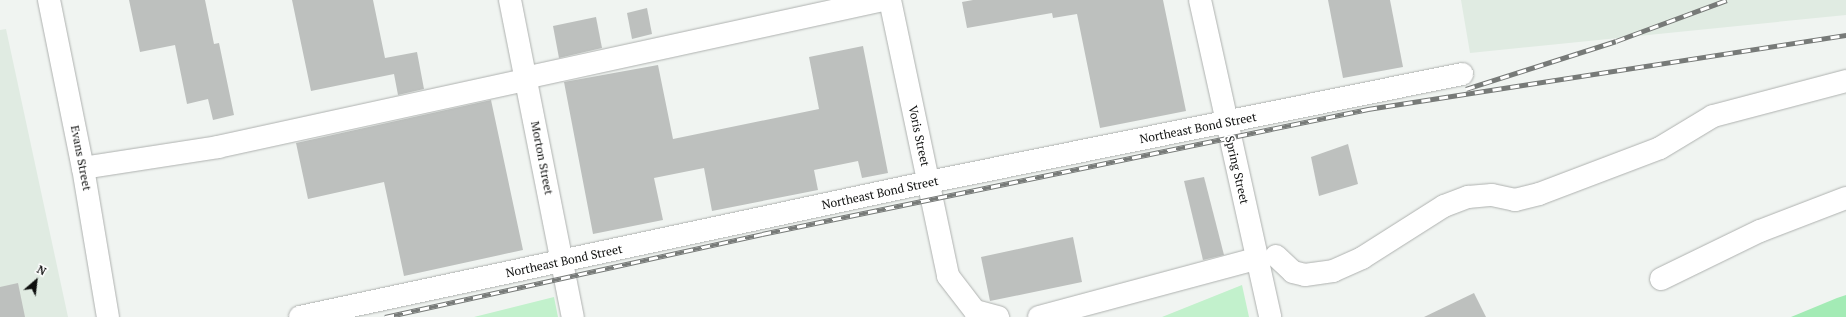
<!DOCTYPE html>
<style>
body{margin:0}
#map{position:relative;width:1846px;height:317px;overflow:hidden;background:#f0f4f1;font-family:"PT Serif",serif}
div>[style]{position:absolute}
.built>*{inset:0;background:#e0ebe2}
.green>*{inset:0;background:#c2f1cc}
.water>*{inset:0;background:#a3ebb5}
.building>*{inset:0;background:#bdc0be}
.roads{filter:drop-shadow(0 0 1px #aeb1af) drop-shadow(0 0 1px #aeb1af)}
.minor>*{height:22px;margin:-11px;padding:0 11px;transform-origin:11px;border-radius:11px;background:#fff}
.rail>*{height:4.5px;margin-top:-2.25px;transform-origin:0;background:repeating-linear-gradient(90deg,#fff 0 9px,#777a78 0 18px);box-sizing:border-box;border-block:1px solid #777a78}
span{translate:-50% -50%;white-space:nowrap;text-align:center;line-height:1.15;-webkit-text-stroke:3.5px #fff;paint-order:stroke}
.street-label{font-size:12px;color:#0e0f0e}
.north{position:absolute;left:16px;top:261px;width:40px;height:40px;-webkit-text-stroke:3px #fff;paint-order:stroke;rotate:28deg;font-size:11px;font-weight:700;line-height:16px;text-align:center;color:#0e0f0e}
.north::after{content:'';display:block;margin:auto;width:14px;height:18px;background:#0e0f0e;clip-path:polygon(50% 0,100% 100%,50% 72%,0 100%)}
</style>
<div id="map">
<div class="built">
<div style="clip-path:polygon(1461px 0,1846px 0,1846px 15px,1470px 53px)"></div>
<div style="clip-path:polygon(6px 29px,68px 317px,0 317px,0 30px)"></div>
</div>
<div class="green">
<div style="clip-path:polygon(1242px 285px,1249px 317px,1162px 317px)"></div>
<div style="clip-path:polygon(554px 297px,558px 317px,474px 317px)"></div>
</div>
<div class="water">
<div style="clip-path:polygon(1846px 295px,1846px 317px,1791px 317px,1837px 298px)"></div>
</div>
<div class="building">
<div style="clip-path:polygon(129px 0,205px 0,214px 44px,219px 43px,234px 115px,213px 120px,208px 99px,187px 104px,175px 45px,140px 52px)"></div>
<div style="clip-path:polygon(292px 0,373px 0,385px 58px,417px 52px,424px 89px,398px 95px,394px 74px,311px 91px)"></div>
<div style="clip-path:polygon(973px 0,1163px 0,1186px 111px,1100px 128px,1077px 14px,1053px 18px,1052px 13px,967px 28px,962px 2px)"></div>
<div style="clip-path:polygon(1328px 0,1390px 0,1403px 67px,1343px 78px)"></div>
<div style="clip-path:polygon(647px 8px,652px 34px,632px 39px,627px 13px)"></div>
<div style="clip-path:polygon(596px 17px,602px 48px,559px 58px,553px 26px)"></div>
<div style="clip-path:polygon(863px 46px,888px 173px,862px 178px,858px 161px,814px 170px,818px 190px,712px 211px,704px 168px,654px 178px,663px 220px,593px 234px,564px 82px,658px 65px,673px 139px,819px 109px,809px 57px)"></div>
<div style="clip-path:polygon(491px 100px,523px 250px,404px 276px,384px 182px,308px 199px,296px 143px)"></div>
<div style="clip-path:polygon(1348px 144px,1358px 184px,1319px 196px,1311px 157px)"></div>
<div style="clip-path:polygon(1204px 177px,1224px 255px,1203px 260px,1184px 181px)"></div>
<div style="clip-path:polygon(1073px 237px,1082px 282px,990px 301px,981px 257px)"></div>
<div style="clip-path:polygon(18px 283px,25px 317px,0 317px,0 287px)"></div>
<div style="clip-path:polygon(1474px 293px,1486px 317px,1424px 317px)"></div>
</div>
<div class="roads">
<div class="minor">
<div style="left:49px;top:0;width:171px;rotate:78.6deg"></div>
<div style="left:83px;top:168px;width:151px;rotate:80.5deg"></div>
<div style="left:510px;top:0;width:323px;rotate:78.8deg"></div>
<div style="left:890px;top:0;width:282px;rotate:78.1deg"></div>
<div style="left:948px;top:276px;width:44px;rotate:52.4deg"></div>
<div style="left:975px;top:311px;width:24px;rotate:15deg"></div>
<div style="left:1200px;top:0;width:325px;rotate:77.5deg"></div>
<div style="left:525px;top:78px;width:366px;rotate:-12.3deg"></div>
<div style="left:83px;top:168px;width:137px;rotate:-8.8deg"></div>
<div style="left:218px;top:147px;width:315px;rotate:-12.3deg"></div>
<div style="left:1276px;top:256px;width:23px;rotate:43deg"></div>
<div style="left:1293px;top:272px;width:12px;rotate:14deg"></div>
<div style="left:1305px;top:275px;width:28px;rotate:-8deg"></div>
<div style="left:1333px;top:271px;width:32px;rotate:-24deg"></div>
<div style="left:1362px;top:258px;width:97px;rotate:-32.4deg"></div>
<div style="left:1444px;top:206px;width:26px;rotate:-21deg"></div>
<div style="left:1468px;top:197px;width:24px;rotate:-5deg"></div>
<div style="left:1492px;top:195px;width:24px;rotate:12deg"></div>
<div style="left:1515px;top:200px;width:25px;rotate:-14deg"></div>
<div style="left:1539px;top:194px;width:129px;rotate:-20.8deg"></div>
<div style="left:1660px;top:148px;width:62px;rotate:-31.1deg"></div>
<div style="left:1713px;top:116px;width:138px;rotate:-14.7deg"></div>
<div style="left:1661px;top:279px;width:110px;rotate:-25.9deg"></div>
<div style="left:1760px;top:231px;width:92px;rotate:-21deg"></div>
<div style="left:300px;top:317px;width:643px;rotate:-12.11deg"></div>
<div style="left:929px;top:182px;width:544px;rotate:-11.45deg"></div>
<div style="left:1039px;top:317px;width:225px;rotate:-15deg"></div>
</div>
</div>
<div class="rail">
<div style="left:1466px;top:89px;width:157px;rotate:-17.7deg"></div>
<div style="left:1616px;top:41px;width:118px;rotate:-20.3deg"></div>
<div style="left:385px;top:317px;width:386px;rotate:-12.4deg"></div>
<div style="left:762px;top:234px;width:619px;rotate:-11.65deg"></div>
<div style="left:1368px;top:109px;width:484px;rotate:-8.8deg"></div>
</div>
<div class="street-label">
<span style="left:1198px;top:128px;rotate:-11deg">Northeast Bond Street</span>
<span style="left:919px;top:136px;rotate:78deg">Voris Street</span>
<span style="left:81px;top:158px;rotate:79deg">Evans Street</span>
<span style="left:542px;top:158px;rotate:79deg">Morton Street</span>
<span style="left:1237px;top:170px;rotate:77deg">Spring Street</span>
<span style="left:880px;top:193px;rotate:-12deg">Northeast Bond Street</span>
<span style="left:564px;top:261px;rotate:-12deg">Northeast Bond Street</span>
</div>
<div class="north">N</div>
</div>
